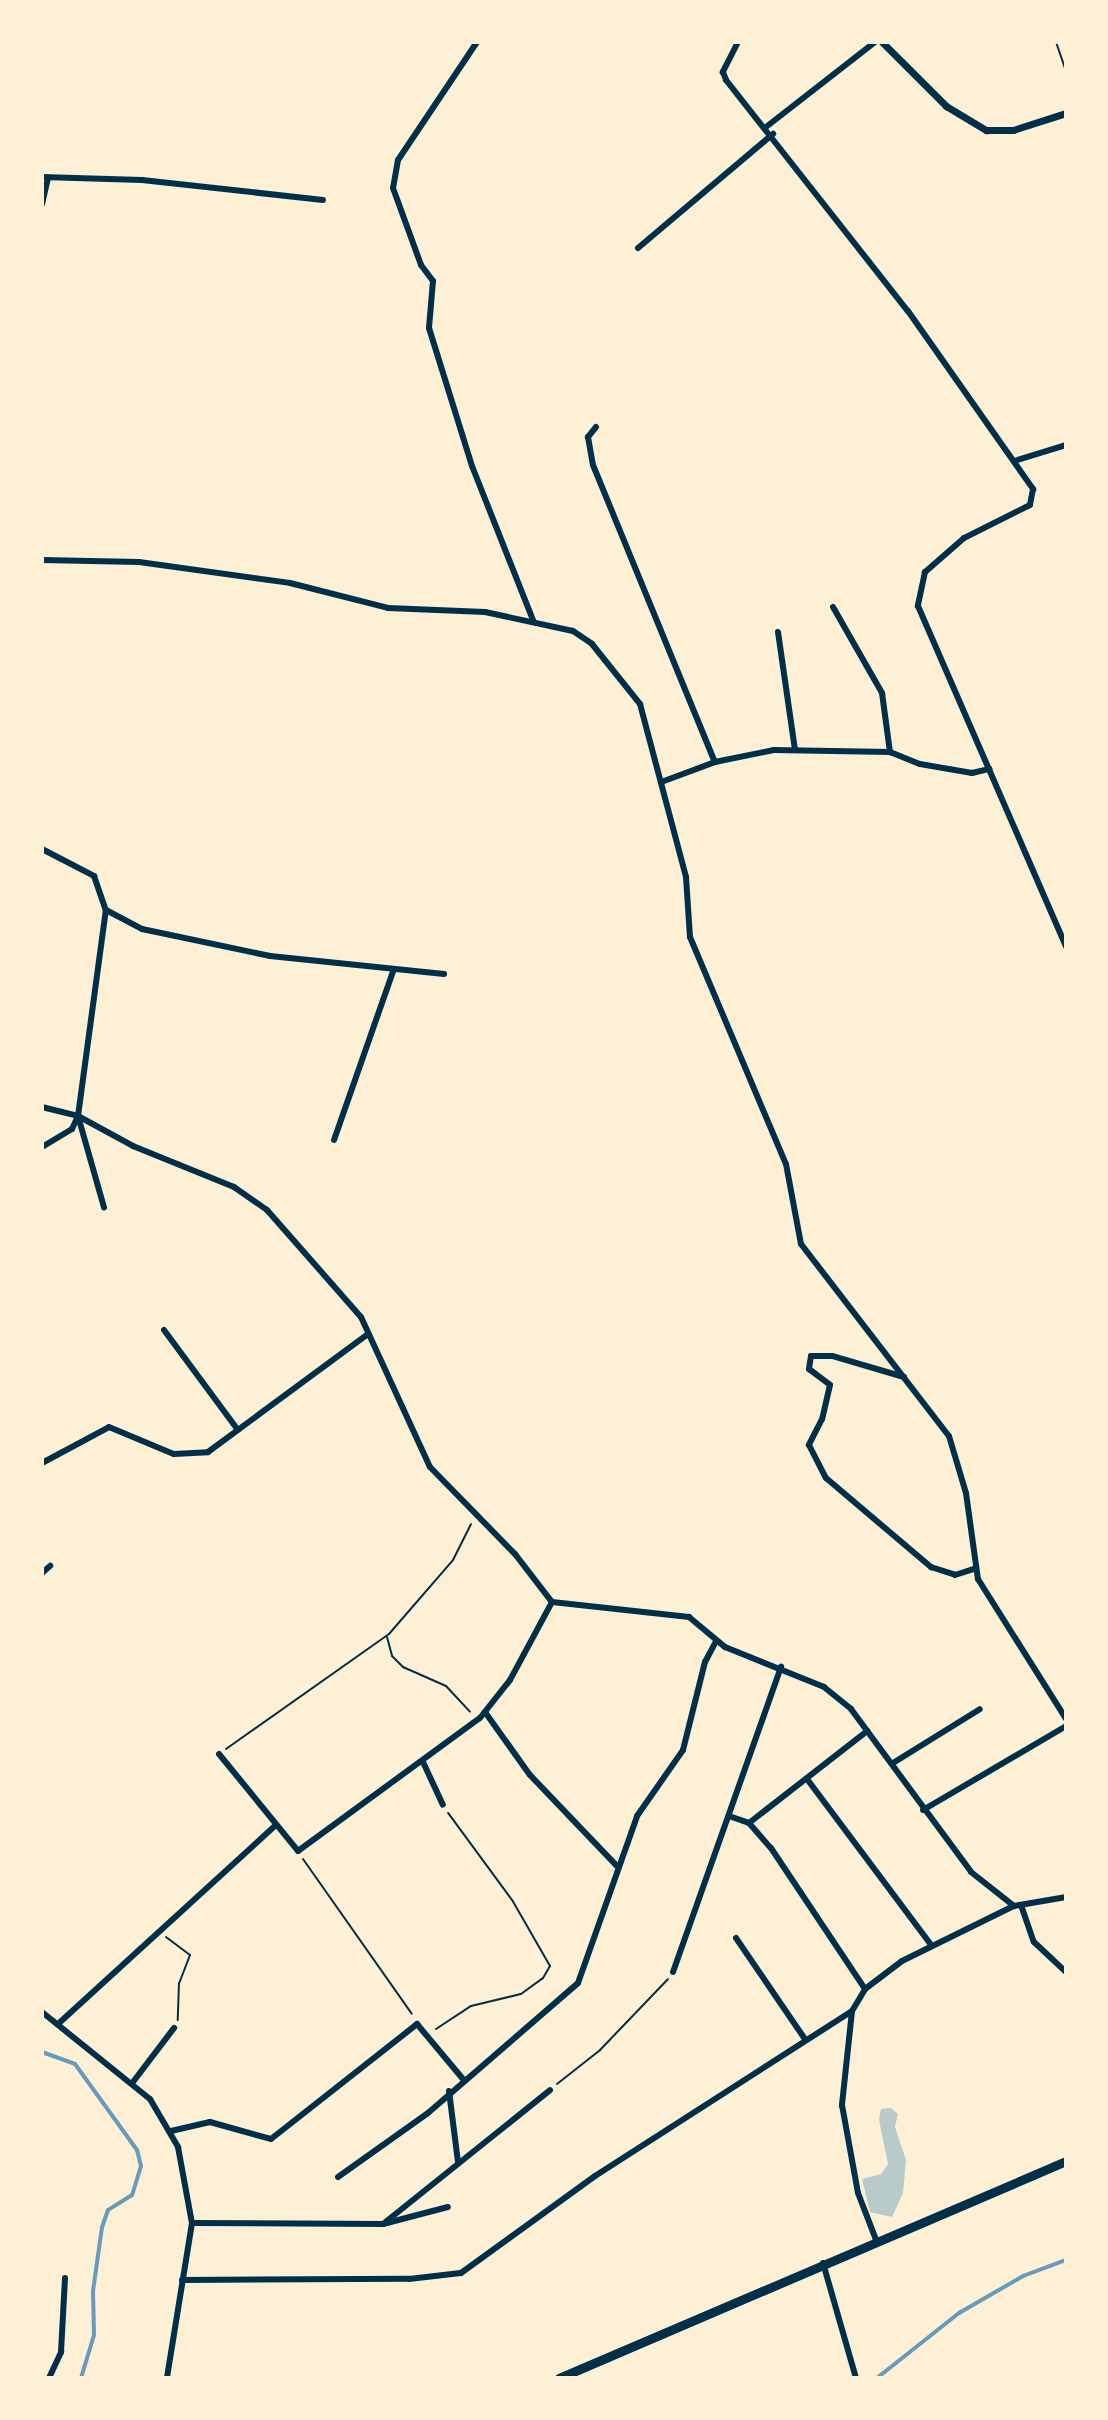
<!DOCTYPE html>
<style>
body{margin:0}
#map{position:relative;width:1108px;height:2420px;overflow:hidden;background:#fdf0d5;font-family:Arial,sans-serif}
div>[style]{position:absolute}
.green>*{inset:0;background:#b9caca}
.stream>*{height:4px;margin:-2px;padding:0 2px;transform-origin:2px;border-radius:2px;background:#669bbc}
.path>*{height:2px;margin:-1px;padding:0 1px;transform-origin:1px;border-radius:1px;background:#003049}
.minor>*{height:6px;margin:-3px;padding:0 3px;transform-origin:3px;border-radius:3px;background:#003049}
.tertiary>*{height:7px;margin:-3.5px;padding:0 3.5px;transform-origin:3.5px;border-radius:3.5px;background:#003049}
.primary>*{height:9px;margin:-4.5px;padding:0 4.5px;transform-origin:4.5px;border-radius:4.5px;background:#003049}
span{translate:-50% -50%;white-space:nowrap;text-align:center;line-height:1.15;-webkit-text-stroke:8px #fdf0d5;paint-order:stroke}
.frame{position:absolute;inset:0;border:44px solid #fdf0d5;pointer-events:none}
</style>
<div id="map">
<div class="green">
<div style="clip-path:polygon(891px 2108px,898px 2114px,895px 2127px,906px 2160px,903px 2193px,892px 2217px,870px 2212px,862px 2179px,881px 2174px,888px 2164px,879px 2120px,881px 2109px)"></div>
</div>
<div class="stream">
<div style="left:42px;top:2052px;width:35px;rotate:20deg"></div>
<div style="left:75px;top:2064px;width:106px;rotate:54.2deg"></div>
<div style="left:137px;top:2150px;width:16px;rotate:76deg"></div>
<div style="left:141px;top:2166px;width:30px;rotate:107deg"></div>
<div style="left:132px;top:2195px;width:28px;rotate:148deg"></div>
<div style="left:108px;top:2210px;width:18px;rotate:109deg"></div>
<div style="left:102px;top:2227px;width:65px;rotate:98deg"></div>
<div style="left:93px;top:2291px;width:44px;rotate:88.7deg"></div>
<div style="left:94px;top:2335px;width:45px;rotate:106.8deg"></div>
<div style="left:877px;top:2378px;width:105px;rotate:-38.4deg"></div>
<div style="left:959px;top:2313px;width:74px;rotate:-30deg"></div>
<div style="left:1023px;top:2276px;width:46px;rotate:-20.4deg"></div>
</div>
<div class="path">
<div style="left:1056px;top:42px;width:31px;rotate:71deg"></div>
<div style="left:387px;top:1637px;width:20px;rotate:75deg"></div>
<div style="left:392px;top:1656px;width:16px;rotate:45deg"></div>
<div style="left:403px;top:1667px;width:47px;rotate:23.8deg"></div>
<div style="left:446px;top:1686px;width:35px;rotate:47deg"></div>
<div style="left:226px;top:1749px;width:199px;rotate:-35.2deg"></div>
<div style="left:389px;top:1634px;width:98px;rotate:-49.1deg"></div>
<div style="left:453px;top:1560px;width:40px;rotate:-63.4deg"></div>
<div style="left:303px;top:1859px;width:189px;rotate:54.9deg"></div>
<div style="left:166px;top:1937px;width:30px;rotate:37deg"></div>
<div style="left:190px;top:1955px;width:30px;rotate:111deg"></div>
<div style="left:179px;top:1983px;width:37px;rotate:92deg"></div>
<div style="left:436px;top:2029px;width:42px;rotate:-33.3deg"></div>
<div style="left:471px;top:2006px;width:51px;rotate:-13.5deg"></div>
<div style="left:521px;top:1994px;width:27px;rotate:-36deg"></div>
<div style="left:543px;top:1978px;width:14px;rotate:-60deg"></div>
<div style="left:550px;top:1966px;width:76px;rotate:-119.9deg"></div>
<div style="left:512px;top:1900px;width:108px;rotate:-126.3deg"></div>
<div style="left:557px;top:2084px;width:55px;rotate:-38.3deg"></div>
<div style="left:600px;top:2050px;width:98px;rotate:-46.2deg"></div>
</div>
<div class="minor">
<div style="left:477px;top:42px;width:142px;rotate:123.8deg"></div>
<div style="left:398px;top:160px;width:28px;rotate:100deg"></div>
<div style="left:393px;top:188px;width:82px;rotate:70deg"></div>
<div style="left:421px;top:265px;width:20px;rotate:53deg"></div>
<div style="left:433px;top:281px;width:47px;rotate:94.9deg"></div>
<div style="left:429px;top:328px;width:145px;rotate:72.7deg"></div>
<div style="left:472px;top:466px;width:166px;rotate:68.4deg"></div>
<div style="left:738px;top:42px;width:34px;rotate:117deg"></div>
<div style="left:723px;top:72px;width:9px;rotate:69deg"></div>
<div style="left:726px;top:80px;width:294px;rotate:51.8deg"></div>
<div style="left:908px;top:311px;width:218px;rotate:54.9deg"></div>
<div style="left:1033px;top:489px;width:16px;rotate:101deg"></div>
<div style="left:1030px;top:505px;width:74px;rotate:153.4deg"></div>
<div style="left:964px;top:538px;width:52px;rotate:138.9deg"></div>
<div style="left:925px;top:572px;width:35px;rotate:102deg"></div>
<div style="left:918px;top:606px;width:371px;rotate:66.5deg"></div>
<div style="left:766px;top:127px;width:138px;rotate:-37.9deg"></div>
<div style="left:42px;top:177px;width:100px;rotate:1.7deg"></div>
<div style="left:142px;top:180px;width:182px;rotate:6.3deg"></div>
<div style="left:42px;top:204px;width:27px;rotate:-77deg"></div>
<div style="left:638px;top:248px;width:177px;rotate:-40.2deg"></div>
<div style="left:596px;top:427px;width:13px;rotate:129deg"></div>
<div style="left:588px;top:437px;width:28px;rotate:80deg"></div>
<div style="left:593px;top:465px;width:321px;rotate:67.7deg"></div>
<div style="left:1014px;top:461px;width:54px;rotate:-17.1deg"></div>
<div style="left:42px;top:560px;width:97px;rotate:1.2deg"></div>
<div style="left:139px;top:562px;width:152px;rotate:7.9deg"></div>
<div style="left:290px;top:583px;width:101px;rotate:14.3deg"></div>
<div style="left:388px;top:608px;width:97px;rotate:2.4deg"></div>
<div style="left:485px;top:612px;width:90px;rotate:12.2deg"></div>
<div style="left:573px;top:631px;width:23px;rotate:34deg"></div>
<div style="left:592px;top:644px;width:77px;rotate:51.3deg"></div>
<div style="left:640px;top:704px;width:179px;rotate:75.1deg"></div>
<div style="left:686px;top:877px;width:60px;rotate:86.2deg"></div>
<div style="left:690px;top:937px;width:246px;rotate:67.1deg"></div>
<div style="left:786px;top:1164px;width:81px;rotate:79.4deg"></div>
<div style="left:801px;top:1244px;width:242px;rotate:52.4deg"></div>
<div style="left:949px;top:1436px;width:59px;rotate:73.4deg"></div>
<div style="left:966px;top:1493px;width:87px;rotate:82.1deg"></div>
<div style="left:978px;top:1579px;width:165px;rotate:57.8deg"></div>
<div style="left:833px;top:607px;width:99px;rotate:60.3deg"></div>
<div style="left:882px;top:693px;width:60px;rotate:82.3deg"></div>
<div style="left:778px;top:632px;width:119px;rotate:81.8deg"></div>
<div style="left:664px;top:781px;width:54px;rotate:-20.4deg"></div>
<div style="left:715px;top:762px;width:60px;rotate:-11.5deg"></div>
<div style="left:774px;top:750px;width:116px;rotate:1deg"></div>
<div style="left:890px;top:752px;width:32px;rotate:22deg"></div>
<div style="left:920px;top:764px;width:53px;rotate:9.8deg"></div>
<div style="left:972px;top:773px;width:18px;rotate:-13deg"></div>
<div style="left:42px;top:849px;width:59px;rotate:27.4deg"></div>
<div style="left:94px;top:876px;width:36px;rotate:71deg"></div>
<div style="left:106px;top:910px;width:41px;rotate:27.8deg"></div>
<div style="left:142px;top:929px;width:131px;rotate:11.9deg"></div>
<div style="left:270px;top:956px;width:175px;rotate:5.9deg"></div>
<div style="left:42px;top:1107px;width:37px;rotate:14deg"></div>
<div style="left:78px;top:1116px;width:63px;rotate:28.6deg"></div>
<div style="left:133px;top:1146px;width:109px;rotate:22.1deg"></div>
<div style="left:234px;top:1187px;width:40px;rotate:34.9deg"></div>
<div style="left:267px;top:1210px;width:142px;rotate:48.7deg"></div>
<div style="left:361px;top:1317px;width:165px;rotate:65.3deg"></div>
<div style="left:430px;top:1467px;width:122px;rotate:45.7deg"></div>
<div style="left:515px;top:1554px;width:61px;rotate:52.4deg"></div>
<div style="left:552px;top:1602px;width:138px;rotate:6.2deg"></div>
<div style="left:689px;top:1617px;width:47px;rotate:39.8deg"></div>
<div style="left:725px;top:1647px;width:107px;rotate:22deg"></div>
<div style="left:824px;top:1687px;width:35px;rotate:39deg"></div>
<div style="left:851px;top:1709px;width:202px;rotate:53.6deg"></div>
<div style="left:971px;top:1872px;width:55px;rotate:38.3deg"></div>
<div style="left:78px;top:1116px;width:95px;rotate:74.1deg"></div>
<div style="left:334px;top:1140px;width:181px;rotate:-70.7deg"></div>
<div style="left:42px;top:1147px;width:35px;rotate:-31deg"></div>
<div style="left:72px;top:1129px;width:14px;rotate:-65deg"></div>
<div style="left:78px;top:1116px;width:208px;rotate:-82.3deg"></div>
<div style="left:164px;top:1330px;width:124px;rotate:53.5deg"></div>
<div style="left:904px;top:1377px;width:75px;rotate:-163.7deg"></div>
<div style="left:832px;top:1356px;width:21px;rotate:180deg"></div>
<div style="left:811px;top:1356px;width:13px;rotate:99deg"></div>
<div style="left:809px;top:1369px;width:26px;rotate:37deg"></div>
<div style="left:830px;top:1385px;width:35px;rotate:103deg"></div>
<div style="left:822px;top:1419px;width:29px;rotate:117deg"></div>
<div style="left:809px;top:1445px;width:37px;rotate:63deg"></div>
<div style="left:826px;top:1478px;width:138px;rotate:40.3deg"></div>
<div style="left:931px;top:1567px;width:25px;rotate:18deg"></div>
<div style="left:955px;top:1575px;width:20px;rotate:-18deg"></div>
<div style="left:42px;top:1463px;width:76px;rotate:-28.2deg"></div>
<div style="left:109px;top:1427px;width:70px;rotate:22.6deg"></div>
<div style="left:174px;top:1454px;width:34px;rotate:-3deg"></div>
<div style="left:208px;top:1452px;width:199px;rotate:-36.4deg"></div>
<div style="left:42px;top:1573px;width:11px;rotate:-41deg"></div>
<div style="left:485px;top:1712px;width:77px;rotate:54.5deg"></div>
<div style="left:530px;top:1775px;width:126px;rotate:46.3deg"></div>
<div style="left:219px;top:1754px;width:125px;rotate:50.8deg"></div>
<div style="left:298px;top:1851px;width:225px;rotate:-36.2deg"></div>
<div style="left:480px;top:1718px;width:48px;rotate:-51.7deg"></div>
<div style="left:510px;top:1680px;width:89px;rotate:-61.7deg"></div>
<div style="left:423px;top:1762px;width:47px;rotate:65.1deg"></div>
<div style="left:893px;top:1763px;width:102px;rotate:-31.8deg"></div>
<div style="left:807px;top:1779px;width:207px;rotate:53.2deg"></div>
<div style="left:923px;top:1810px;width:166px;rotate:-30.4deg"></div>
<div style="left:729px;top:1816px;width:21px;rotate:19deg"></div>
<div style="left:749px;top:1823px;width:150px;rotate:-37.9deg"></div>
<div style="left:749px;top:1823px;width:33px;rotate:49deg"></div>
<div style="left:771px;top:1848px;width:169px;rotate:56.3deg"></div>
<div style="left:1021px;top:1905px;width:39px;rotate:71deg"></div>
<div style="left:1034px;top:1942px;width:44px;rotate:43.2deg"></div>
<div style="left:736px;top:1938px;width:122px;rotate:55.7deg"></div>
<div style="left:673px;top:1972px;width:324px;rotate:-70.5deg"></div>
<div style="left:852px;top:2011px;width:95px;rotate:96.1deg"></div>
<div style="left:842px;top:2105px;width:89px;rotate:79.7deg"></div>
<div style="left:858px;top:2193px;width:50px;rotate:69deg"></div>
<div style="left:42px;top:2012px;width:139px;rotate:38.9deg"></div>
<div style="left:150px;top:2099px;width:56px;rotate:59.7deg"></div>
<div style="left:178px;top:2147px;width:77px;rotate:79.6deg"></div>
<div style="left:192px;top:2223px;width:157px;rotate:99.2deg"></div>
<div style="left:58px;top:2024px;width:295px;rotate:-42.4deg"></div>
<div style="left:133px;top:2082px;width:68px;rotate:-52.8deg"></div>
<div style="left:449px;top:2091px;width:72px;rotate:82.8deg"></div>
<div style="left:171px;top:2131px;width:40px;rotate:-13deg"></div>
<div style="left:210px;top:2122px;width:63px;rotate:15.6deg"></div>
<div style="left:271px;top:2139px;width:186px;rotate:-38.2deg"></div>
<div style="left:417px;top:2024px;width:72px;rotate:50.1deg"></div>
<div style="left:338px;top:2177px;width:110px;rotate:-35.4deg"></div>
<div style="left:428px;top:2113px;width:198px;rotate:-40.9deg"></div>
<div style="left:578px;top:1983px;width:177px;rotate:-70.5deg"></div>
<div style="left:637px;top:1816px;width:80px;rotate:-55.1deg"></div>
<div style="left:683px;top:1750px;width:91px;rotate:-76deg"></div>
<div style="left:705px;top:1662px;width:24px;rotate:-62deg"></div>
<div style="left:192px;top:2223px;width:191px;rotate:0.3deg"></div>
<div style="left:383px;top:2224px;width:214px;rotate:-38.7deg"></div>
<div style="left:383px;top:2224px;width:67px;rotate:-14.7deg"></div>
<div style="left:823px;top:2263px;width:120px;rotate:74deg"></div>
<div style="left:182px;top:2280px;width:227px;rotate:-0.3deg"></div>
<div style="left:409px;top:2279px;width:52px;rotate:-6.6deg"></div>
<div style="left:461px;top:2273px;width:165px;rotate:-35.9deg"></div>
<div style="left:595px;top:2176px;width:305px;rotate:-32.7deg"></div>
<div style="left:852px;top:2011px;width:26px;rotate:-59deg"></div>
<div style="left:865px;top:1989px;width:46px;rotate:-37.1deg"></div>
<div style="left:902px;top:1961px;width:125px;rotate:-26.2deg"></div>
<div style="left:1014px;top:1906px;width:53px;rotate:-9.8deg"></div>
<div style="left:49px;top:2378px;width:29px;rotate:-65deg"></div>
<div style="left:61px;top:2352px;width:74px;rotate:-86.9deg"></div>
</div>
<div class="tertiary">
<div style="left:882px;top:42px;width:91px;rotate:45deg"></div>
<div style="left:946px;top:106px;width:47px;rotate:31deg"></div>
<div style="left:986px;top:130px;width:27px"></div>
<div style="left:1013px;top:130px;width:56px;rotate:-17.8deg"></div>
</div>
<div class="primary">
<div style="left:559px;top:2378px;width:551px;rotate:-23.17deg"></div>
</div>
<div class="frame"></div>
</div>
